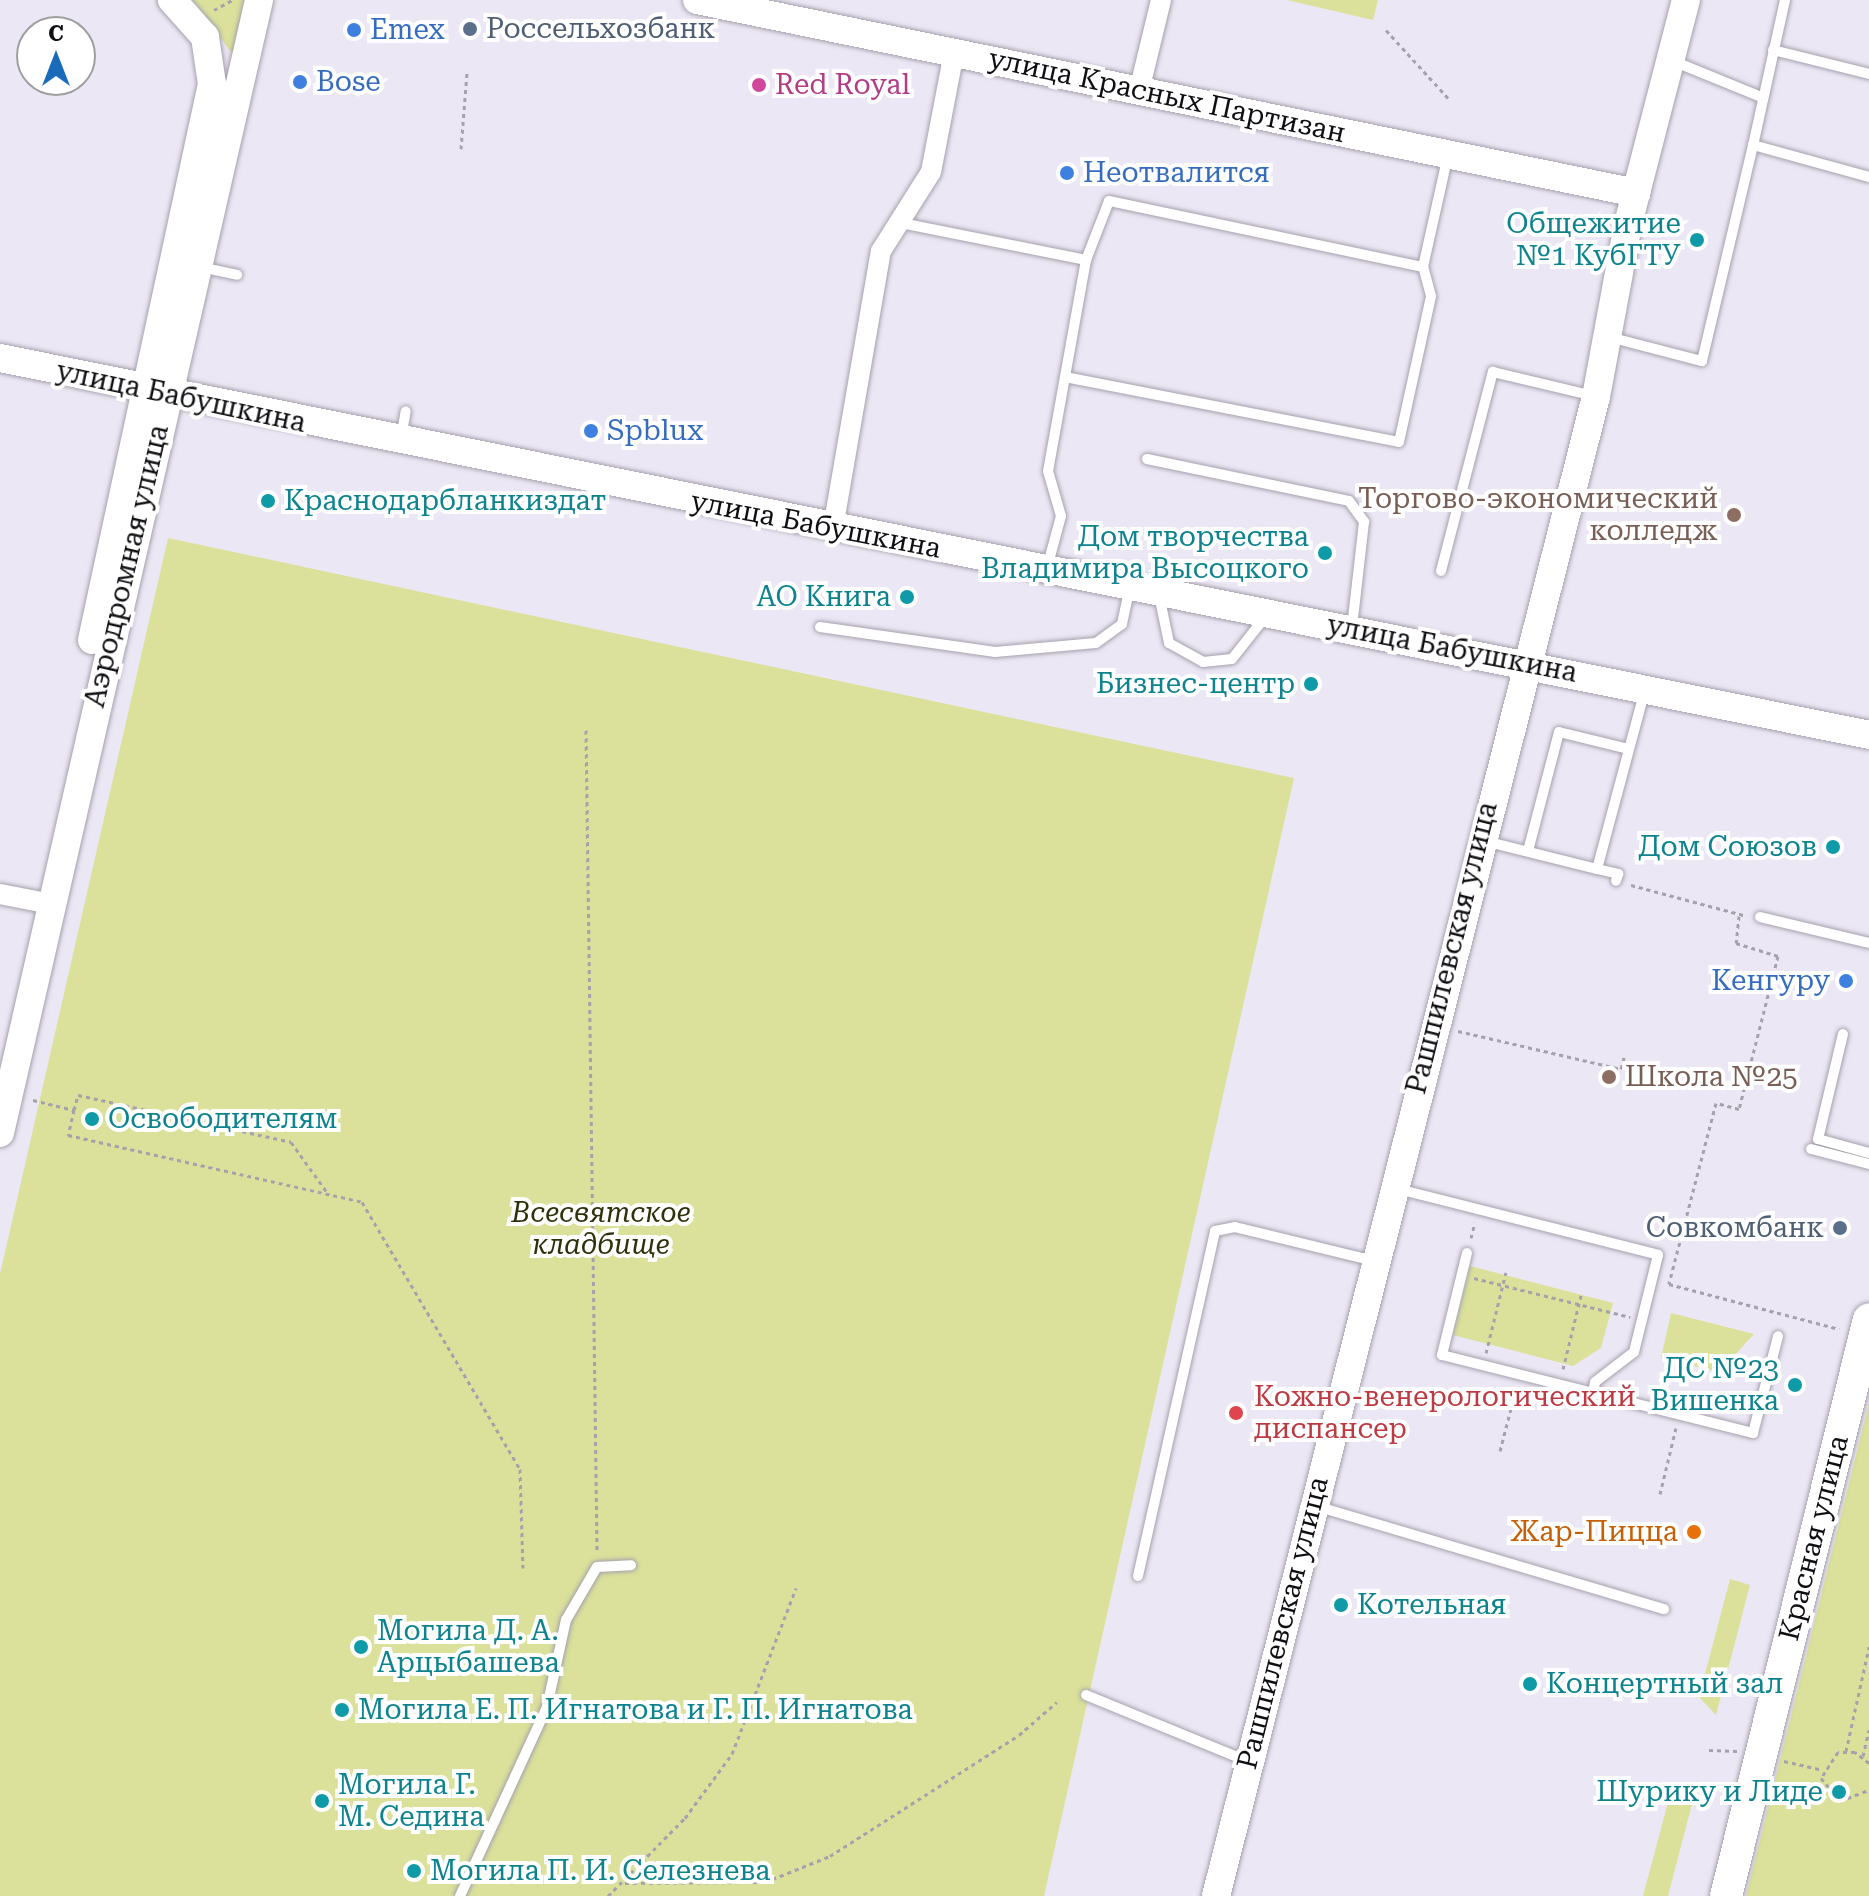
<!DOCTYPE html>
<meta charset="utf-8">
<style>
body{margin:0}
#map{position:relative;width:1869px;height:1896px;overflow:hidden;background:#ece7f4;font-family:"Roboto Serif",serif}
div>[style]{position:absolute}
.green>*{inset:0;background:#dbe19a}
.path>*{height:3px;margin-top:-1.5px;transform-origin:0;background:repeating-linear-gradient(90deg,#a6a2ac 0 4px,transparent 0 8px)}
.roads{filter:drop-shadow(0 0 2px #a6a1ad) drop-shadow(0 0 2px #a6a1ad)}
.lane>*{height:10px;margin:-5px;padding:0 5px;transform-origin:5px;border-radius:5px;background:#fff}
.street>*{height:20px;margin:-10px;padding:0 10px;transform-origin:10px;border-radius:10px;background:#fff}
.secondary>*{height:28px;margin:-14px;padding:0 14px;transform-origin:14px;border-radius:14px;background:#fff}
.primary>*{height:32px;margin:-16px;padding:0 16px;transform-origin:16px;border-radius:16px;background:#fff}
.dots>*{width:22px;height:22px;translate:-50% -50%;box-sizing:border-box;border:4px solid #fff;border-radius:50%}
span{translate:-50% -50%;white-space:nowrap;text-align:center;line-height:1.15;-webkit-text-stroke:8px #fff;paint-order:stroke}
.service-label{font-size:28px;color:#4e5e75}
.left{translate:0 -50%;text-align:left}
.right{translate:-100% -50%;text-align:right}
.shop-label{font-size:28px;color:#366cbe}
.hotel-label{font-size:28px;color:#b23c85}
.street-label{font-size:28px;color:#100e12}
.culture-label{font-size:28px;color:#0d838f}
.education-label{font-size:28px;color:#785e54}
.park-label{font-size:28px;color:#2f310b;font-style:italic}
.health-label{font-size:28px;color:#be3a42}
.food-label{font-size:28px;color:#c56008}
.north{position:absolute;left:16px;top:16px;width:80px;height:80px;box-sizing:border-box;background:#fff;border:2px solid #9f9fa0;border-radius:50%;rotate:0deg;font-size:22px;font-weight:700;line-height:32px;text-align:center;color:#100e12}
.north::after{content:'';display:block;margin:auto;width:28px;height:36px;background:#196bb9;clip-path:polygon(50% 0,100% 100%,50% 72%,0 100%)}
</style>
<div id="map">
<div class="green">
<div style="clip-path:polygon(193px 0,245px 0,235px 52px,230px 51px)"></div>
<div style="clip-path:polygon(1287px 0,1378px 0,1373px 20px)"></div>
<div style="clip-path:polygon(168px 538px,1294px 778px,1044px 1896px,0 1896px,0 1274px)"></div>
<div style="clip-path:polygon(1470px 1266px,1613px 1303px,1601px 1348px,1573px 1366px,1453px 1335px)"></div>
<div style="clip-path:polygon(1671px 1313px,1754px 1334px,1719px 1372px,1661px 1358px)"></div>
<div style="clip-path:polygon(1869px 1403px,1869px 1896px,1746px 1896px)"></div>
<div style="clip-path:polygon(1730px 1579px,1750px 1585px,1716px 1715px,1699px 1697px)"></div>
<div style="clip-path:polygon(1698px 1781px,1668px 1896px,1643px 1896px,1671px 1791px)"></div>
</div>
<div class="path">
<div style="left:214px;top:10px;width:21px;rotate:-29deg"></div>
<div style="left:1386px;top:30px;width:93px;rotate:47.6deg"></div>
<div style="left:461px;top:149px;width:77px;rotate:-85.5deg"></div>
<div style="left:586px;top:730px;width:821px;rotate:89.23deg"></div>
<div style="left:1631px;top:885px;width:120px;rotate:15deg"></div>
<div style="left:1739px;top:916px;width:27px;rotate:96deg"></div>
<div style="left:1736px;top:943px;width:44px;rotate:17.2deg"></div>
<div style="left:1778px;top:956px;width:158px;rotate:104.3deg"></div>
<div style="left:1739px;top:1109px;width:24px;rotate:-165deg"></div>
<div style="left:1716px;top:1103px;width:187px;rotate:104.6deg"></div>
<div style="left:1669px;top:1284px;width:176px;rotate:14.8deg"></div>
<div style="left:1458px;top:1031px;width:167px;rotate:13.1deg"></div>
<div style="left:1621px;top:1069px;width:16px;rotate:-75deg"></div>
<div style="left:33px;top:1100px;width:42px;rotate:13.7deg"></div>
<div style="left:74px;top:1110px;width:26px;rotate:103deg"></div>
<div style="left:68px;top:1135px;width:302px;rotate:12.8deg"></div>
<div style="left:362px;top:1202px;width:310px;rotate:59.4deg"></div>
<div style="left:520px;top:1469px;width:99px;rotate:88.3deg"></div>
<div style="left:74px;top:1110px;width:16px;rotate:-75deg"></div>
<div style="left:78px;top:1095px;width:218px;rotate:12.4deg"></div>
<div style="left:291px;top:1142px;width:65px;rotate:54.4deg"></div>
<div style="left:1471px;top:1238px;width:16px;rotate:-76deg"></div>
<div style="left:1474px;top:1278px;width:161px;rotate:14deg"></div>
<div style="left:1486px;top:1353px;width:83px;rotate:-76.1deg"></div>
<div style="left:1563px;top:1369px;width:80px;rotate:-76.3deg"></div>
<div style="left:1500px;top:1451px;width:64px;rotate:-75.5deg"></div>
<div style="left:1660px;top:1494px;width:68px;rotate:-76.4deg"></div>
<div style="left:1709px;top:1750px;width:28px;rotate:2deg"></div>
<div style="left:1846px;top:1751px;width:107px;rotate:-77.5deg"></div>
<div style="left:1863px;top:1756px;width:27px;rotate:-77deg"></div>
<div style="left:1784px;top:1761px;width:39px;rotate:13deg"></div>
<div style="left:1869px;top:1763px;width:18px;rotate:-142deg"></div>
<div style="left:1855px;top:1752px;width:17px;rotate:180deg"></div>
<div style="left:1838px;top:1752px;width:31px;rotate:123deg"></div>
<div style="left:1821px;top:1778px;width:30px;rotate:50deg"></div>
<div style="left:1840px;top:1801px;width:31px;rotate:-21deg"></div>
<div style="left:625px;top:1883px;width:140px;rotate:-0.4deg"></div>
<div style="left:765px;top:1882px;width:70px;rotate:-21.8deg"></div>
<div style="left:830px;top:1856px;width:224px;rotate:-32.6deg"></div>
<div style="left:1019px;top:1735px;width:50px;rotate:-41deg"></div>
<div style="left:608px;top:1896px;width:110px;rotate:-45.4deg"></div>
<div style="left:685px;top:1818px;width:79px;rotate:-53.7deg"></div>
<div style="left:732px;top:1754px;width:178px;rotate:-68.9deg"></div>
</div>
<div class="roads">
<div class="lane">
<div style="left:1785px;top:0;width:148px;rotate:102.4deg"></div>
<div style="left:1753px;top:145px;width:120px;rotate:15.4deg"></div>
<div style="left:1773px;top:50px;width:99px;rotate:14deg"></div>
<div style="left:1673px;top:61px;width:95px;rotate:22.2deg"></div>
<div style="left:901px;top:223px;width:189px;rotate:11.3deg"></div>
<div style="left:1086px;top:260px;width:214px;rotate:100.2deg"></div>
<div style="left:1048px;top:471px;width:47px;rotate:73.9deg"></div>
<div style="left:1061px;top:516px;width:54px;rotate:105.1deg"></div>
<div style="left:1086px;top:260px;width:63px;rotate:-68.7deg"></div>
<div style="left:1109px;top:201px;width:321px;rotate:11.9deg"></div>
<div style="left:200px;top:267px;width:38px;rotate:12deg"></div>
<div style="left:1609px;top:337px;width:96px;rotate:14.5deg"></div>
<div style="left:1702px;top:361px;width:222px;rotate:-76.7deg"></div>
<div style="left:1065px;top:377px;width:340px;rotate:11deg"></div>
<div style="left:1399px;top:442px;width:149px;rotate:-77.6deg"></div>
<div style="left:1431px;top:296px;width:30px;rotate:-105deg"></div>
<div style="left:1423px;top:267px;width:115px;rotate:-77.4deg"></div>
<div style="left:401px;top:438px;width:27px;rotate:-80deg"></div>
<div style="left:1147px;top:459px;width:206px;rotate:11.7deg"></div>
<div style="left:1349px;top:501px;width:26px;rotate:54deg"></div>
<div style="left:1364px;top:522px;width:107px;rotate:96.5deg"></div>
<div style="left:1441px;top:571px;width:206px;rotate:-75.4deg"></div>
<div style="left:1493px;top:372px;width:104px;rotate:13.4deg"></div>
<div style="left:1159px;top:595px;width:49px;rotate:78.2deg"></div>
<div style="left:1169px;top:643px;width:39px;rotate:29deg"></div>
<div style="left:1203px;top:662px;width:29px;rotate:-6deg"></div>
<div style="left:1232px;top:659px;width:55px;rotate:-51.7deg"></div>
<div style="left:820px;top:627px;width:177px;rotate:8.1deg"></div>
<div style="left:995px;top:652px;width:101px;rotate:-5.1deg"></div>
<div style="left:1096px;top:643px;width:32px;rotate:-36deg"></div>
<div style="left:1122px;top:624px;width:38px;rotate:-78deg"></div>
<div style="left:1485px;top:841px;width:115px;rotate:14deg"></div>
<div style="left:1597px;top:869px;width:185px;rotate:-75deg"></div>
<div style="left:1528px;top:851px;width:123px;rotate:-75.4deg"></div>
<div style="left:1559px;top:732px;width:71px;rotate:13.8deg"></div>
<div style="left:1597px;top:869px;width:22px;rotate:13deg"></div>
<div style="left:1618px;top:874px;width:7px;rotate:106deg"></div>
<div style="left:1760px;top:917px;width:112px;rotate:13.4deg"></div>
<div style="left:1843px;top:1034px;width:108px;rotate:103.4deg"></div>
<div style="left:1818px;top:1139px;width:53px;rotate:15.4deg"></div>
<div style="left:1811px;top:1149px;width:60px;rotate:14.5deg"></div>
<div style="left:1398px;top:1189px;width:268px;rotate:14.2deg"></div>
<div style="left:1658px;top:1255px;width:100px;rotate:103.9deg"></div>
<div style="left:1634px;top:1352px;width:49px;rotate:142.4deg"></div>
<div style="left:1595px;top:1382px;width:11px;rotate:100deg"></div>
<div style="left:1467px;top:1253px;width:105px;rotate:103.8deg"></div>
<div style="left:1442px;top:1355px;width:321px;rotate:14.1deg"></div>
<div style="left:1753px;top:1433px;width:100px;rotate:-75.5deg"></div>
<div style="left:1319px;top:1507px;width:360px;rotate:16.5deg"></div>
<div style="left:1138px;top:1576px;width:353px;rotate:-77.4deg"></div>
<div style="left:1215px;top:1231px;width:20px;rotate:-11deg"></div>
<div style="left:1235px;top:1227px;width:143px;rotate:13.7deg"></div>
<div style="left:1086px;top:1695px;width:174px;rotate:22.3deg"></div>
<div style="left:460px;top:1896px;width:208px;rotate:-65.3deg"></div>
<div style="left:547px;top:1707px;width:89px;rotate:-77.7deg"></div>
<div style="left:566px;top:1620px;width:61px;rotate:-59.7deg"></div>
<div style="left:597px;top:1567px;width:34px;rotate:-3deg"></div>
</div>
<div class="street">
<div style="left:1139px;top:91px;width:94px;rotate:-76.4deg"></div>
<div style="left:833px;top:528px;width:281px;rotate:-80.2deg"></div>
<div style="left:881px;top:251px;width:93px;rotate:-57.7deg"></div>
<div style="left:931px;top:172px;width:121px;rotate:-79.1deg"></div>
<div style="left:0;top:894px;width:52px;rotate:11.1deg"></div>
</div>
<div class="secondary">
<div style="left:697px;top:0;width:959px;rotate:11.61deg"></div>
<div style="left:0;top:358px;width:1907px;rotate:11.4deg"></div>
<div style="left:92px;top:640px;width:569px;rotate:-77.82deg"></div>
<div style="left:212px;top:84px;width:48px;rotate:-98.5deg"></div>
<div style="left:205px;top:37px;width:50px;rotate:-131.7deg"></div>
<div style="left:0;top:1133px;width:1162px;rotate:-77.12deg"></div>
<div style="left:1216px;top:1896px;width:1546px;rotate:-75.78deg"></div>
<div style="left:1596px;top:397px;width:176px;rotate:-79.5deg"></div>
<div style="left:1628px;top:224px;width:231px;rotate:-75.5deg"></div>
</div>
<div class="primary">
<div style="left:1726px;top:1896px;width:594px;rotate:-76.08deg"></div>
</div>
</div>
<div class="dots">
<div style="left:470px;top:29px;background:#5c6f8a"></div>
<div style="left:354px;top:30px;background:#3f7fe0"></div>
<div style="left:300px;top:82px;background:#3f7fe0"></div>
<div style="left:759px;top:85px;background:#d1479c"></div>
<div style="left:1067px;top:173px;background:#3f7fe0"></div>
<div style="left:1697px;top:240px;background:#0f9aa8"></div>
<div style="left:591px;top:431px;background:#3f7fe0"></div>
<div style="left:268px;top:501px;background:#0f9aa8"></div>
<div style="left:1734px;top:515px;background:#8d6e63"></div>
<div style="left:1325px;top:553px;background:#0f9aa8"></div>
<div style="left:907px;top:597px;background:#0f9aa8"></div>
<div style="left:1311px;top:684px;background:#0f9aa8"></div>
<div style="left:1833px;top:847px;background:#0f9aa8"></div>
<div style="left:1846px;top:981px;background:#3f7fe0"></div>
<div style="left:1609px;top:1077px;background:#8d6e63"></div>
<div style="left:92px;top:1119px;background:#0f9aa8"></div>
<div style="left:1840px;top:1228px;background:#5c6f8a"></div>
<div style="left:1795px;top:1385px;background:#0f9aa8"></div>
<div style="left:1236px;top:1413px;background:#e0444e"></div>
<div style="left:1694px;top:1532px;background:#e8710a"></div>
<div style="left:1341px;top:1605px;background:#0f9aa8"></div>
<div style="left:361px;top:1647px;background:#0f9aa8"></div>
<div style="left:1530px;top:1684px;background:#0f9aa8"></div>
<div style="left:342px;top:1710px;background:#0f9aa8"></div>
<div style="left:1839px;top:1792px;background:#0f9aa8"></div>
<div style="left:322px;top:1801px;background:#0f9aa8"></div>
<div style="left:414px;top:1871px;background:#0f9aa8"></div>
</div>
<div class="service-label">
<span class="left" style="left:486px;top:29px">Россельхозбанк</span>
<span class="right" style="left:1824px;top:1228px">Совкомбанк</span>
</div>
<div class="shop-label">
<span class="left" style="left:370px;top:30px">Emex</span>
<span class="left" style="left:316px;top:82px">Bose</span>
<span class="left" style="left:1083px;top:173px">Неотвалится</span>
<span class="left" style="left:607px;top:431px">Spblux</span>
<span class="right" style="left:1830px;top:981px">Кенгуру</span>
</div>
<div class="hotel-label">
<span class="left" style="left:775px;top:85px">Red Royal</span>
</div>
<div class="street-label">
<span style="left:1167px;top:96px;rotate:12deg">улица Красных Партизан</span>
<span style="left:181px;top:397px;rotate:12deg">улица Бабушкина</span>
<span style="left:816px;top:525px;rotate:11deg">улица Бабушкина</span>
<span style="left:127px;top:566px;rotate:-77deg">Аэродромная улица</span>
<span style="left:1452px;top:649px;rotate:11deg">улица Бабушкина</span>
<span style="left:1452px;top:948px;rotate:-76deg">Рашпилевская улица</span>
<span style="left:1814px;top:1538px;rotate:-76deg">Красная улица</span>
<span style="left:1283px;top:1623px;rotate:-76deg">Рашпилевская улица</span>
</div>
<div class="culture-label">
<span class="right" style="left:1681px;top:240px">Общежитие<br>№1 КубГТУ</span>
<span class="left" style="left:284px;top:501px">Краснодарбланкиздат</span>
<span class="right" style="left:1309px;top:553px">Дом творчества<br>Владимира Высоцкого</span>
<span class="right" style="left:891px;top:597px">АО Книга</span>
<span class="right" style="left:1295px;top:684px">Бизнес-центр</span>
<span class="right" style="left:1817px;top:847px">Дом Союзов</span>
<span class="left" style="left:108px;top:1119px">Освободителям</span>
<span class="right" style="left:1779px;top:1385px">ДС №23<br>Вишенка</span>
<span class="left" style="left:1357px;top:1605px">Котельная</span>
<span class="left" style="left:377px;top:1647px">Могила Д. А.<br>Арцыбашева</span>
<span class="left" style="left:1546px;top:1684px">Концертный зал</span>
<span class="left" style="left:358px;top:1710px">Могила Е. П. Игнатова и Г. П. Игнатова</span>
<span class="left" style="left:338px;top:1801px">Могила Г.<br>М. Седина</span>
<span class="right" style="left:1823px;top:1792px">Шурику и Лиде</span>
<span class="left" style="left:430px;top:1871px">Могила П. И. Селезнева</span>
</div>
<div class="education-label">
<span class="right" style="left:1718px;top:515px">Торгово-экономический<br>колледж</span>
<span class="left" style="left:1625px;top:1077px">Школа №25</span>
</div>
<div class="park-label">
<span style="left:601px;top:1229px">Всесвятское<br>кладбище</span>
</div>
<div class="health-label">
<span class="left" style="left:1254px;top:1413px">Кожно-венерологический<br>диспансер</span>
</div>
<div class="food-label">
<span class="right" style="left:1678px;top:1532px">Жар-Пицца</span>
</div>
<div class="north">С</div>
</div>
